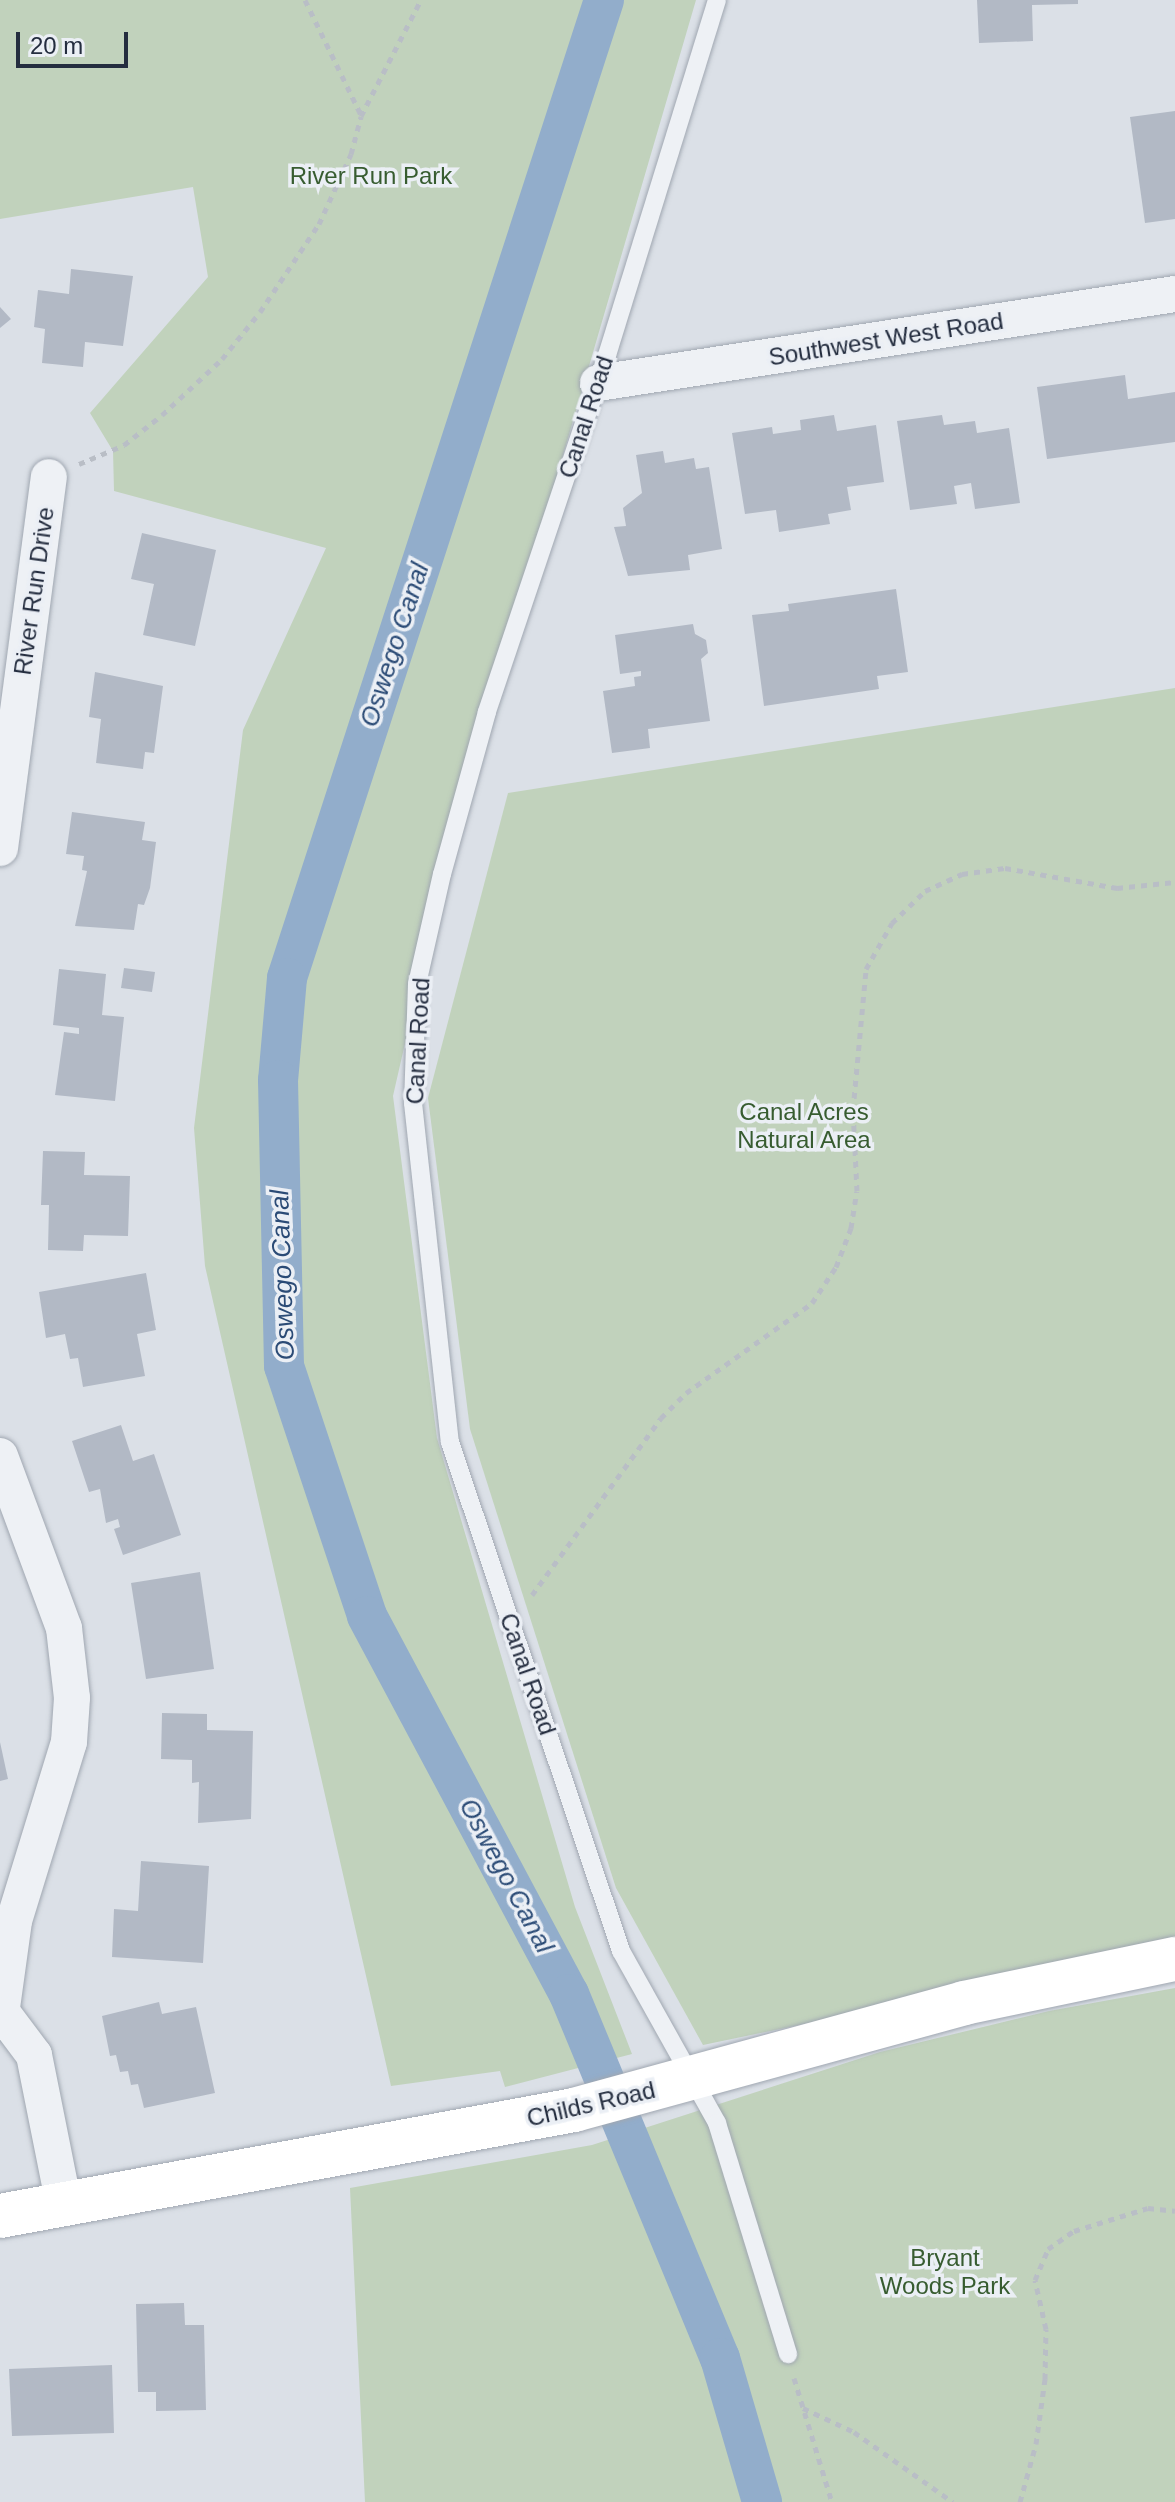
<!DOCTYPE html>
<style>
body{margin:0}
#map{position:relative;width:1175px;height:2502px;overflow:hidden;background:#dbe0e7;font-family:Arial,sans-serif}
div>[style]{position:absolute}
.green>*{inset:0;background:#c1d2bc}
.canal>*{height:40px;margin:-20px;padding:0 20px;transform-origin:20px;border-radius:20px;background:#92adcb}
.building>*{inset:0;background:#b2b9c5}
.path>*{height:5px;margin-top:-2.5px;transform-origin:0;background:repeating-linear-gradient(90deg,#b9bec6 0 6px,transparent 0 12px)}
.roads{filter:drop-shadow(0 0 2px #a0a7b1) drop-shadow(0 0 2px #a0a7b1)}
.lane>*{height:18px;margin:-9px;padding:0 9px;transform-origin:9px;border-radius:9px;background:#eef1f5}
.street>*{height:36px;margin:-18px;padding:0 18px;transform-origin:18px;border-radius:18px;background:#eef1f5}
.secondary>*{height:44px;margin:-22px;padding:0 22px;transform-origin:22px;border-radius:22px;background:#fff}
span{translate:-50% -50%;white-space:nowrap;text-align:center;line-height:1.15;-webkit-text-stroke:7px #ebeff5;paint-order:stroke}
.park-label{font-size:24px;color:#375c30}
.street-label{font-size:24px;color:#242d3f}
.water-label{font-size:26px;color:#2b4b76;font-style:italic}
.scale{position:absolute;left:16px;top:32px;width:112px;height:36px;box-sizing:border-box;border:4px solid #242d3f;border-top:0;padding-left:10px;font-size:24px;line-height:28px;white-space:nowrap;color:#242d3f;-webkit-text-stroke:6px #ebeff5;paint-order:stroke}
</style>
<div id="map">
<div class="green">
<div style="clip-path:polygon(0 0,696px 0,454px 828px,393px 1096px,437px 1438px,575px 1907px,632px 2054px,505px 2087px,500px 2071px,391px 2086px,205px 1266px,194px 1128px,243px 730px,326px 548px,114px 491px,113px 451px,90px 413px,208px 277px,193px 187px,0 219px)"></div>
<div style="clip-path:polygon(1175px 688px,1175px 1947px,703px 2045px,616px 1888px,470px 1429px,428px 1098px,508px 793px)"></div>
<div style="clip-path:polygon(1175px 1988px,1175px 2502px,365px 2502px,350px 2188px,592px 2145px,880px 2052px,1049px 2011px)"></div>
</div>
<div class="canal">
<div style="left:604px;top:0;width:1028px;rotate:107.96deg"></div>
<div style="left:287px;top:978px;width:102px;rotate:95deg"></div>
<div style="left:278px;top:1080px;width:286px;rotate:88.8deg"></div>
<div style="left:284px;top:1366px;width:263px;rotate:71.6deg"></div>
<div style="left:367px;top:1616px;width:429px;rotate:61.9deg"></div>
<div style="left:569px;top:1994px;width:394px;rotate:67.5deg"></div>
<div style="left:720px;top:2358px;width:150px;rotate:73.7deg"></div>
</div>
<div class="building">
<div style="clip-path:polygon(977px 0,1078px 0,1078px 4px,1032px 5px,1033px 41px,979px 43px)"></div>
<div style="clip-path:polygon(1175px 111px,1175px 219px,1145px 223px,1130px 117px)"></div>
<div style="clip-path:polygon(71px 269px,133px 276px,123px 346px,85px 342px,83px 367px,42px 363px,45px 329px,34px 327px,38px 290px,69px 294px)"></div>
<div style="clip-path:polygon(0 307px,11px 319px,0 328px)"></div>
<div style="clip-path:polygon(1125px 375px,1128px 399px,1175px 392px,1175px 442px,1047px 459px,1037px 387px)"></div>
<div style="clip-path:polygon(834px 415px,837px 431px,876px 425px,884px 482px,847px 487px,851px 510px,828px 514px,830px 524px,779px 532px,776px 510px,745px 514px,732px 433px,772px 427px,773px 434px,801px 430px,800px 420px)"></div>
<div style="clip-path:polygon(942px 415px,944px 425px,975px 421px,977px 433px,1009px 428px,1020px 503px,975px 509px,971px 483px,954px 486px,957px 504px,910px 510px,897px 421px)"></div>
<div style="clip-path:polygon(663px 451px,665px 463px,694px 458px,696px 469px,709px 467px,722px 549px,688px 555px,690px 570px,628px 576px,614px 527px,626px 526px,623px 508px,642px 493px,636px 455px)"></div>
<div style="clip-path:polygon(142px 533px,216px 550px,195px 646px,143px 635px,154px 584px,131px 579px)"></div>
<div style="clip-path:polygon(896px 589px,908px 672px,877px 676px,879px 689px,764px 706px,752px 615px,789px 611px,788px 604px)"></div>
<div style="clip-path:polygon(693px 624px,695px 634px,706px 640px,708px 653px,701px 659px,710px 721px,648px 729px,650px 748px,612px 753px,603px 691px,635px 686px,634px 677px,641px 676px,641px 671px,620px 674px,615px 635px)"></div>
<div style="clip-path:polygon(95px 672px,163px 686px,154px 753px,145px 752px,143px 769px,96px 763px,101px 719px,89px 717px)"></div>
<div style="clip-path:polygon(72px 812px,145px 822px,142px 840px,156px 842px,150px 888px,144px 905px,138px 904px,134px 930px,75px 926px,87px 871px,82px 870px,84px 856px,66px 854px)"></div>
<div style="clip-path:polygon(124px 968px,155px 972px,152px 992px,121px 988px)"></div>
<div style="clip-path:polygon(59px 969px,106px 974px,102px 1015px,124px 1017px,115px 1101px,55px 1095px,64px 1032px,79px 1034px,79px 1028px,53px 1025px)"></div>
<div style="clip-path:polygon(43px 1151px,85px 1152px,84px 1175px,130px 1176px,128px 1236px,84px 1235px,83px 1251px,48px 1250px,49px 1205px,41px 1205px)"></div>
<div style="clip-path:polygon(146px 1273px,156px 1330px,137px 1334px,145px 1376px,83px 1387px,78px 1358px,70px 1359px,65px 1334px,46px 1338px,39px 1292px)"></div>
<div style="clip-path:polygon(121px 1425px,133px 1461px,154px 1454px,181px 1535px,123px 1555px,114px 1529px,120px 1527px,118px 1519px,106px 1523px,100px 1489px,89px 1492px,72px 1441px)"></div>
<div style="clip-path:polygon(200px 1572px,214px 1669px,146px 1679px,131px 1583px)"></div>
<div style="clip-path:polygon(162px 1713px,207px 1714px,207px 1730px,253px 1731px,251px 1819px,198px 1823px,199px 1782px,192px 1783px,192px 1760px,161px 1759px)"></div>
<div style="clip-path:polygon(0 1742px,8px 1779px,0 1781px)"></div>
<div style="clip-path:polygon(141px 1861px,209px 1866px,203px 1963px,112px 1957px,114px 1909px,138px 1911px)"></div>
<div style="clip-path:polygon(159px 2002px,162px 2014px,196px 2007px,215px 2093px,144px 2108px,138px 2084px,131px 2085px,128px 2071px,120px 2072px,116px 2055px,110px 2056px,102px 2016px)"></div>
<div style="clip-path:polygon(184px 2303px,185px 2325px,204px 2325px,206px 2410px,156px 2411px,156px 2392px,138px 2392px,136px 2304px)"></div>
<div style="clip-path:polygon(112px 2365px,114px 2433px,12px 2436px,9px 2369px)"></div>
</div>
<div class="path">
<div style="left:305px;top:0;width:128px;rotate:64deg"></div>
<div style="left:79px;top:464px;width:49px;rotate:-22.9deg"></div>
<div style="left:124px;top:445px;width:48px;rotate:-38.3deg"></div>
<div style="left:162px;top:415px;width:82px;rotate:-43deg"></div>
<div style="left:222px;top:359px;width:60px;rotate:-51deg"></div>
<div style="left:260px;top:312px;width:106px;rotate:-56.2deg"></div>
<div style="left:319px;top:224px;width:77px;rotate:-65.4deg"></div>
<div style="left:351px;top:154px;width:39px;rotate:-75deg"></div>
<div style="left:361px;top:116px;width:131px;rotate:-62.7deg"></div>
<div style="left:532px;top:1595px;width:219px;rotate:-53.9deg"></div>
<div style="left:661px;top:1418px;width:35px;rotate:-45deg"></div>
<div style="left:686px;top:1393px;width:155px;rotate:-35.5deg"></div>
<div style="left:812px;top:1303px;width:43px;rotate:-56.3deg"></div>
<div style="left:836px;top:1267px;width:42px;rotate:-69deg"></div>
<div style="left:851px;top:1228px;width:37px;rotate:-81deg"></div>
<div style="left:857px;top:1191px;width:81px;rotate:-92.8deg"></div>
<div style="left:853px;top:1110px;width:142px;rotate:-84.7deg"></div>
<div style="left:866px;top:969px;width:53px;rotate:-60.5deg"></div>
<div style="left:892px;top:923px;width:46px;rotate:-44.1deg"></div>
<div style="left:925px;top:891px;width:41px;rotate:-24.7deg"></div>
<div style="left:962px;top:874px;width:43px;rotate:-7.9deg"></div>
<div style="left:1005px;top:868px;width:114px;rotate:10.1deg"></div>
<div style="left:1117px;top:888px;width:58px;rotate:-5.9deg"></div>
<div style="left:794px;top:2378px;width:130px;rotate:73deg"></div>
<div style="left:803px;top:2408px;width:56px;rotate:25.2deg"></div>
<div style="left:854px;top:2432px;width:121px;rotate:35.3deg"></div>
<div style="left:1020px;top:2502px;width:60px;rotate:-74.6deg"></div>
<div style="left:1036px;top:2444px;width:66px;rotate:-82.1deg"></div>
<div style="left:1045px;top:2379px;width:50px;rotate:-88.9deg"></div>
<div style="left:1046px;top:2329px;width:50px;rotate:-102.7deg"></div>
<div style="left:1035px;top:2280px;width:34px;rotate:-67deg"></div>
<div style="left:1048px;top:2249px;width:32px;rotate:-35deg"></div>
<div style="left:1074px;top:2231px;width:77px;rotate:-17.3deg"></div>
<div style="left:1148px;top:2208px;width:27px;rotate:6deg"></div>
</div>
<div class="roads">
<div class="lane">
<div style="left:717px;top:0;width:372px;rotate:107.2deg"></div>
<div style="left:607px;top:355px;width:377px;rotate:108.6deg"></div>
<div style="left:487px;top:712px;width:168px;rotate:105.5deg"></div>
<div style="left:442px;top:874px;width:113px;rotate:102.8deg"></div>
<div style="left:417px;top:984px;width:119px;rotate:91.9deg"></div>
<div style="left:413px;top:1103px;width:341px;rotate:83.8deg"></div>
<div style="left:450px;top:1442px;width:537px;rotate:71.43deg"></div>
<div style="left:621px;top:1951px;width:197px;rotate:60.8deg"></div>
<div style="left:717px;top:2123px;width:242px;rotate:72.9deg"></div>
</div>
<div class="street">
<div style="left:598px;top:383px;width:584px;rotate:-8.77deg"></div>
<div style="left:0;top:848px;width:374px;rotate:-82.5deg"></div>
<div style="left:0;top:1456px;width:184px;rotate:69.6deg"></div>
<div style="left:64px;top:1628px;width:70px;rotate:83.5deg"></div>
<div style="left:72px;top:1698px;width:44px;rotate:93.9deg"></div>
<div style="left:69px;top:1742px;width:187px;rotate:107.1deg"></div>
<div style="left:14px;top:1921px;width:102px;rotate:97.9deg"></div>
<div style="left:4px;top:2015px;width:50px;rotate:53.1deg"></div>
<div style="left:34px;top:2055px;width:153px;rotate:78.7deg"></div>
</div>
<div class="secondary">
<div style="left:0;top:2216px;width:584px;rotate:-10.46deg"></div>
<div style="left:574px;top:2110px;width:404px;rotate:-15.3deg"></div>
<div style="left:964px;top:2003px;width:216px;rotate:-11.8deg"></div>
</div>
</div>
<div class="park-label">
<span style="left:371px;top:176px">River Run Park</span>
<span style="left:804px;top:1126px">Canal Acres<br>Natural Area</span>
<span style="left:945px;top:2272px">Bryant<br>Woods Park</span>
</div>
<div class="street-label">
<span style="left:886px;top:339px;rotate:-9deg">Southwest West Road</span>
<span style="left:586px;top:417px;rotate:-72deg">Canal Road</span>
<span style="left:34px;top:591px;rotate:-82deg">River Run Drive</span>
<span style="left:418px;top:1041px;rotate:-87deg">Canal Road</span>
<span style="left:528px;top:1674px;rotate:71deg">Canal Road</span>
<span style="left:591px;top:2104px;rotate:-13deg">Childs Road</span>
</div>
<div class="water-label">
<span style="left:395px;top:645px;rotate:-72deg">Oswego Canal</span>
<span style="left:283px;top:1275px;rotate:-92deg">Oswego Canal</span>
<span style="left:506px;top:1876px;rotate:62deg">Oswego Canal</span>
</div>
<div class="scale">20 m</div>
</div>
